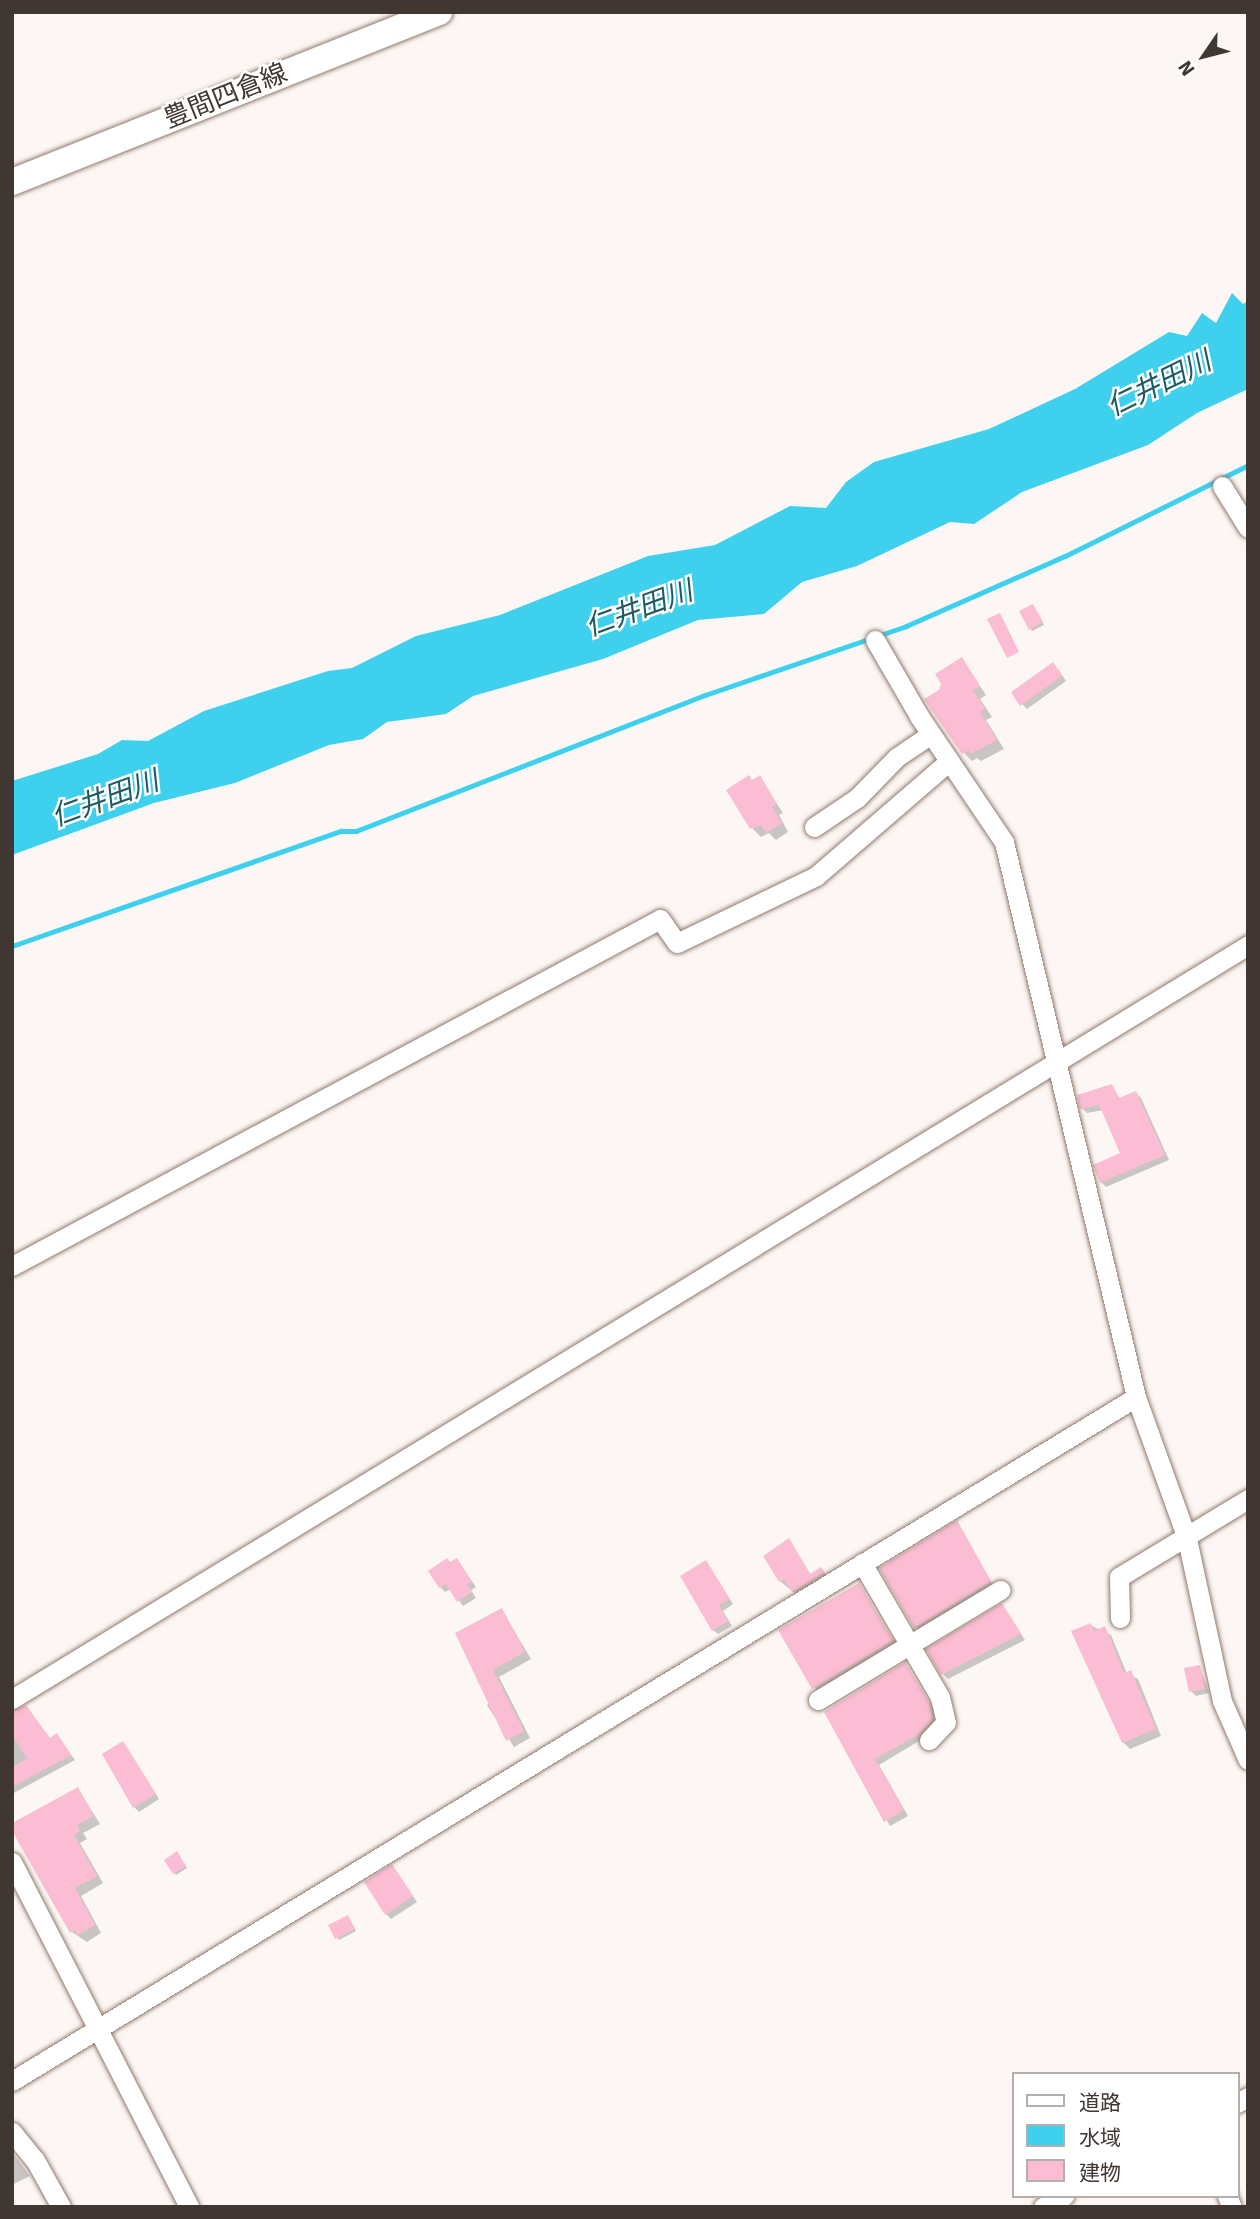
<!DOCTYPE html>
<meta charset="utf-8">
<style>
body{margin:0}
#map{position:relative;width:1260px;height:2219px;overflow:hidden;background:#fcf7f4;font-family:Signika,"Noto Sans JP",sans-serif}
div>[style]{position:absolute}
.water>*{inset:0;background:#3ed0ed}
.shadow>*{inset:0;background:#0003}
.stream>*{height:5px;margin:-2.5px;padding:0 2.5px;transform-origin:2.5px;border-radius:2.5px;background:#3ed0ed}
.building>*{inset:0;background:#fbbdd3}
.roads{filter:drop-shadow(0 0 2px #90796e) drop-shadow(0 0 2px #90796e)}
.street>*{height:19px;margin:-9.5px;padding:0 9.5px;transform-origin:9.5px;border-radius:9.5px;background:#fff}
.secondary>*{height:26px;margin:-13px;padding:0 13px;transform-origin:13px;border-radius:13px;background:#fff}
span{translate:-50% -50%;white-space:nowrap;text-align:center;line-height:1.15;-webkit-text-stroke:5px #fff;paint-order:stroke}
.street-label{font-size:26px;color:#403632}
.water-label{font-size:28px;color:#1f5965;font-style:italic}
.frame{position:absolute;inset:0;border:14px solid #403632;pointer-events:none}
.legend{position:absolute;left:1012px;top:2072px;width:228px;height:126px;box-sizing:border-box;background:#fff;border:2px solid #b3afad;margin:0;padding:9px 12px;list-style:none;font-size:21px;color:#403632}
.legend li{display:flex;align-items:center;gap:14px;height:35px}
.legend b{width:35px;border:2px solid #b3afad}
.north{position:absolute;left:1169px;top:21px;width:70px;height:70px;-webkit-text-stroke:5px #fff;paint-order:stroke;rotate:235deg;font-size:19px;font-weight:700;line-height:28px;text-align:center;color:#403632}
.north::after{content:'';display:block;margin:auto;width:24px;height:32px;background:#403632;clip-path:polygon(50% 0,100% 100%,50% 72%,0 100%)}
</style>
<div id="map">
<div class="water">
<div style="clip-path:polygon(1232px 293px,1243px 304px,1248px 301px,1248px 389px,1197px 413px,1148px 445px,1022px 492px,974px 524px,950px 522px,857px 566px,802px 582px,764px 614px,698px 620px,603px 659px,473px 696px,446px 714px,387px 722px,363px 739px,329px 745px,235px 783px,154px 803px,12px 855px,12px 781px,98px 754px,122px 740px,148px 741px,204px 711px,328px 671px,352px 668px,416px 636px,500px 615px,648px 556px,715px 545px,790px 506px,826px 508px,846px 482px,874px 462px,989px 429px,1075px 389px,1169px 332px,1187px 336px,1202px 313px,1216px 323px)"></div>
</div>
<div class="shadow">
<div style="clip-path:polygon(1034px 608px,1044px 625px,1032px 631px,1021px 612px)"></div>
<div style="clip-path:polygon(961px 659px,986px 695px,980px 699px,992px 717px,986px 720px,1004px 749px,981px 761px,977px 758px,972px 761px,964px 753px,944px 721px,940px 691px)"></div>
<div style="clip-path:polygon(1058px 669px,1066px 681px,1027px 709px,1022px 704px)"></div>
<div style="clip-path:polygon(759px 777px,783px 813px,779px 815px,788px 832px,776px 840px,769px 833px,761px 837px,753px 829px,728px 790px)"></div>
<div style="clip-path:polygon(1112px 1086px,1120px 1099px,1136px 1093px,1141px 1098px,1169px 1160px,1106px 1187px,1101px 1182px,1122px 1154px,1103px 1110px,1087px 1113px,1082px 1108px)"></div>
<div style="clip-path:polygon(957px 1522px,994px 1587px,920px 1632px,915px 1627px)"></div>
<div style="clip-path:polygon(789px 1540px,811px 1575px,821px 1569px,828px 1577px,798px 1596px,780px 1581px)"></div>
<div style="clip-path:polygon(457px 1560px,476px 1587px,471px 1590px,476px 1598px,463px 1606px,451px 1589px,445px 1592px,440px 1587px,430px 1571px)"></div>
<div style="clip-path:polygon(706px 1562px,733px 1604px,723px 1611px,732px 1626px,718px 1634px,713px 1630px)"></div>
<div style="clip-path:polygon(859px 1585px,897px 1646px,818px 1693px,781px 1630px)"></div>
<div style="clip-path:polygon(502px 1610px,531px 1659px,499px 1677px,530px 1738px,514px 1747px,487px 1705px,491px 1702px,457px 1634px)"></div>
<div style="clip-path:polygon(1006px 1610px,1025px 1640px,948px 1679px,943px 1674px)"></div>
<div style="clip-path:polygon(1090px 1625px,1111px 1635px,1127px 1674px,1138px 1679px,1161px 1736px,1130px 1749px,1123px 1742px)"></div>
<div style="clip-path:polygon(905px 1664px,933px 1708px,936px 1725px,924px 1738px,879px 1765px,908px 1816px,890px 1826px,827px 1712px)"></div>
<div style="clip-path:polygon(1200px 1667px,1209px 1693px,1196px 1696px,1191px 1691px)"></div>
<div style="clip-path:polygon(26px 1706px,51px 1740px,57px 1736px,75px 1760px,12px 1794px,12px 1710px)"></div>
<div style="clip-path:polygon(127px 1748px,159px 1799px,139px 1812px,134px 1807px)"></div>
<div style="clip-path:polygon(78px 1789px,100px 1824px,83px 1833px,87px 1839px,80px 1843px,103px 1883px,81px 1896px,101px 1933px,87px 1942px,72px 1932px,12px 1827px)"></div>
<div style="clip-path:polygon(179px 1856px,187px 1868px,176px 1875px,174px 1873px)"></div>
<div style="clip-path:polygon(392px 1866px,417px 1902px,391px 1919px,386px 1914px)"></div>
<div style="clip-path:polygon(350px 1919px,356px 1931px,339px 1940px,330px 1926px)"></div>
<div style="clip-path:polygon(12px 2152px,30px 2176px,14px 2184px,12px 2183px)"></div>
</div>
<div class="stream">
<div style="left:12px;top:946px;width:349px;rotate:-19.3deg"></div>
<div style="left:341px;top:831px;width:15px"></div>
<div style="left:356px;top:831px;width:375px;rotate:-21.3deg"></div>
<div style="left:705px;top:695px;width:213px;rotate:-18.9deg"></div>
<div style="left:906px;top:626px;width:174px;rotate:-23.8deg"></div>
<div style="left:1065px;top:556px;width:204px;rotate:-26.4deg"></div>
</div>
<div class="building">
<div style="clip-path:polygon(1033px 604px,1043px 622px,1029px 630px,1019px 611px)"></div>
<div style="clip-path:polygon(1000px 613px,1019px 652px,1007px 658px,987px 619px)"></div>
<div style="clip-path:polygon(962px 657px,980px 686px,973px 690px,985px 709px,980px 712px,997px 740px,971px 754px,969px 750px,962px 754px,924px 699px,939px 690px,941px 684px,935px 674px)"></div>
<div style="clip-path:polygon(1053px 662px,1062px 676px,1020px 706px,1011px 692px)"></div>
<div style="clip-path:polygon(749px 775px,752px 780px,760px 775px,777px 804px,772px 807px,782px 823px,766px 833px,761px 825px,750px 829px,726px 790px)"></div>
<div style="clip-path:polygon(1112px 1084px,1119px 1098px,1136px 1091px,1165px 1155px,1100px 1183px,1093px 1165px,1120px 1153px,1099px 1105px,1080px 1109px,1077px 1095px)"></div>
<div style="clip-path:polygon(957px 1520px,991px 1581px,914px 1628px,879px 1568px)"></div>
<div style="clip-path:polygon(789px 1538px,810px 1574px,821px 1567px,825px 1572px,792px 1592px,784px 1580px,779px 1582px,763px 1556px)"></div>
<div style="clip-path:polygon(447px 1558px,450px 1562px,457px 1558px,472px 1582px,467px 1584px,472px 1592px,457px 1602px,446px 1584px,439px 1588px,428px 1571px)"></div>
<div style="clip-path:polygon(706px 1560px,730px 1599px,719px 1605px,728px 1621px,712px 1631px,680px 1576px)"></div>
<div style="clip-path:polygon(859px 1583px,893px 1640px,812px 1689px,778px 1630px)"></div>
<div style="clip-path:polygon(1002px 1603px,1021px 1634px,941px 1675px,926px 1649px)"></div>
<div style="clip-path:polygon(502px 1608px,525px 1652px,493px 1670px,524px 1731px,506px 1741px,455px 1633px)"></div>
<div style="clip-path:polygon(1091px 1623px,1094px 1631px,1105px 1626px,1124px 1673px,1131px 1670px,1156px 1729px,1122px 1743px,1071px 1631px)"></div>
<div style="clip-path:polygon(905px 1662px,929px 1702px,932px 1719px,919px 1734px,875px 1759px,904px 1810px,884px 1822px,824px 1712px)"></div>
<div style="clip-path:polygon(1200px 1665px,1205px 1689px,1189px 1692px,1184px 1668px)"></div>
<div style="clip-path:polygon(26px 1705px,50px 1738px,57px 1733px,71px 1755px,12px 1787px,12px 1768px,27px 1758px,12px 1735px,12px 1711px)"></div>
<div style="clip-path:polygon(123px 1741px,156px 1794px,133px 1808px,102px 1754px)"></div>
<div style="clip-path:polygon(78px 1787px,94px 1816px,77px 1825px,80px 1831px,74px 1835px,97px 1876px,75px 1888px,95px 1925px,78px 1935px,75px 1930px,70px 1933px,12px 1831px,12px 1823px)"></div>
<div style="clip-path:polygon(177px 1851px,186px 1866px,173px 1874px,164px 1860px)"></div>
<div style="clip-path:polygon(392px 1864px,413px 1896px,385px 1915px,364px 1882px)"></div>
<div style="clip-path:polygon(348px 1915px,355px 1929px,335px 1939px,328px 1925px)"></div>
</div>
<div class="roads">
<div class="street">
<div style="left:1222px;top:486px;width:49px;rotate:58.2deg"></div>
<div style="left:875px;top:640px;width:88px;rotate:59.9deg"></div>
<div style="left:919px;top:716px;width:152px;rotate:56deg"></div>
<div style="left:1004px;top:842px;width:570px;rotate:76.62deg"></div>
<div style="left:1136px;top:1397px;width:151px;rotate:70.2deg"></div>
<div style="left:1187px;top:1539px;width:166px;rotate:77.8deg"></div>
<div style="left:1222px;top:1701px;width:64px;rotate:66.2deg"></div>
<div style="left:814px;top:827px;width:52px;rotate:-34deg"></div>
<div style="left:857px;top:798px;width:57px;rotate:-45.7deg"></div>
<div style="left:897px;top:757px;width:41px;rotate:-34.1deg"></div>
<div style="left:12px;top:1266px;width:735px;rotate:-28.17deg"></div>
<div style="left:660px;top:919px;width:29px;rotate:55deg"></div>
<div style="left:677px;top:943px;width:154px;rotate:-25.7deg"></div>
<div style="left:816px;top:876px;width:176px;rotate:-40.8deg"></div>
<div style="left:862px;top:1563px;width:155px;rotate:59.8deg"></div>
<div style="left:940px;top:1697px;width:26px;rotate:77deg"></div>
<div style="left:946px;top:1722px;width:25px;rotate:133deg"></div>
<div style="left:1120px;top:1618px;width:41px;rotate:-91.4deg"></div>
<div style="left:1119px;top:1577px;width:151px;rotate:-31.2deg"></div>
<div style="left:12px;top:1699px;width:1448px;rotate:-31.38deg"></div>
<div style="left:818px;top:1700px;width:213px;rotate:-31.1deg"></div>
<div style="left:12px;top:1862px;width:388px;rotate:62.8deg"></div>
<div style="left:12px;top:2081px;width:1316px;rotate:-31.32deg"></div>
<div style="left:1237px;top:2103px;width:13px;rotate:-29deg"></div>
<div style="left:12px;top:2132px;width:36px;rotate:51deg"></div>
<div style="left:35px;top:2160px;width:54px;rotate:61deg"></div>
<div style="left:1227px;top:2196px;width:12px;rotate:66deg"></div>
<div style="left:1043px;top:2207px;width:24px;rotate:-28deg"></div>
</div>
<div class="secondary">
<div style="left:12px;top:182px;width:460px;rotate:-21.7deg"></div>
</div>
</div>
<div class="street-label">
<span style="left:226px;top:97px;rotate:-22deg">豊間四倉線</span>
</div>
<div class="water-label">
<span style="left:1159px;top:384px;rotate:-26deg">仁井田川</span>
<span style="left:639px;top:609px;rotate:-20deg">仁井田川</span>
<span style="left:105px;top:799px;rotate:-20deg">仁井田川</span>
</div>
<div class="frame"></div>
<ul class="legend">
<li><b style="height:9px;background:#fff"></b>道路</li>
<li><b style="height:19px;background:#3ed0ed"></b>水域</li>
<li><b style="height:19px;background:#fbbdd3"></b>建物</li>
</ul>
<div class="north">N</div>
</div>
